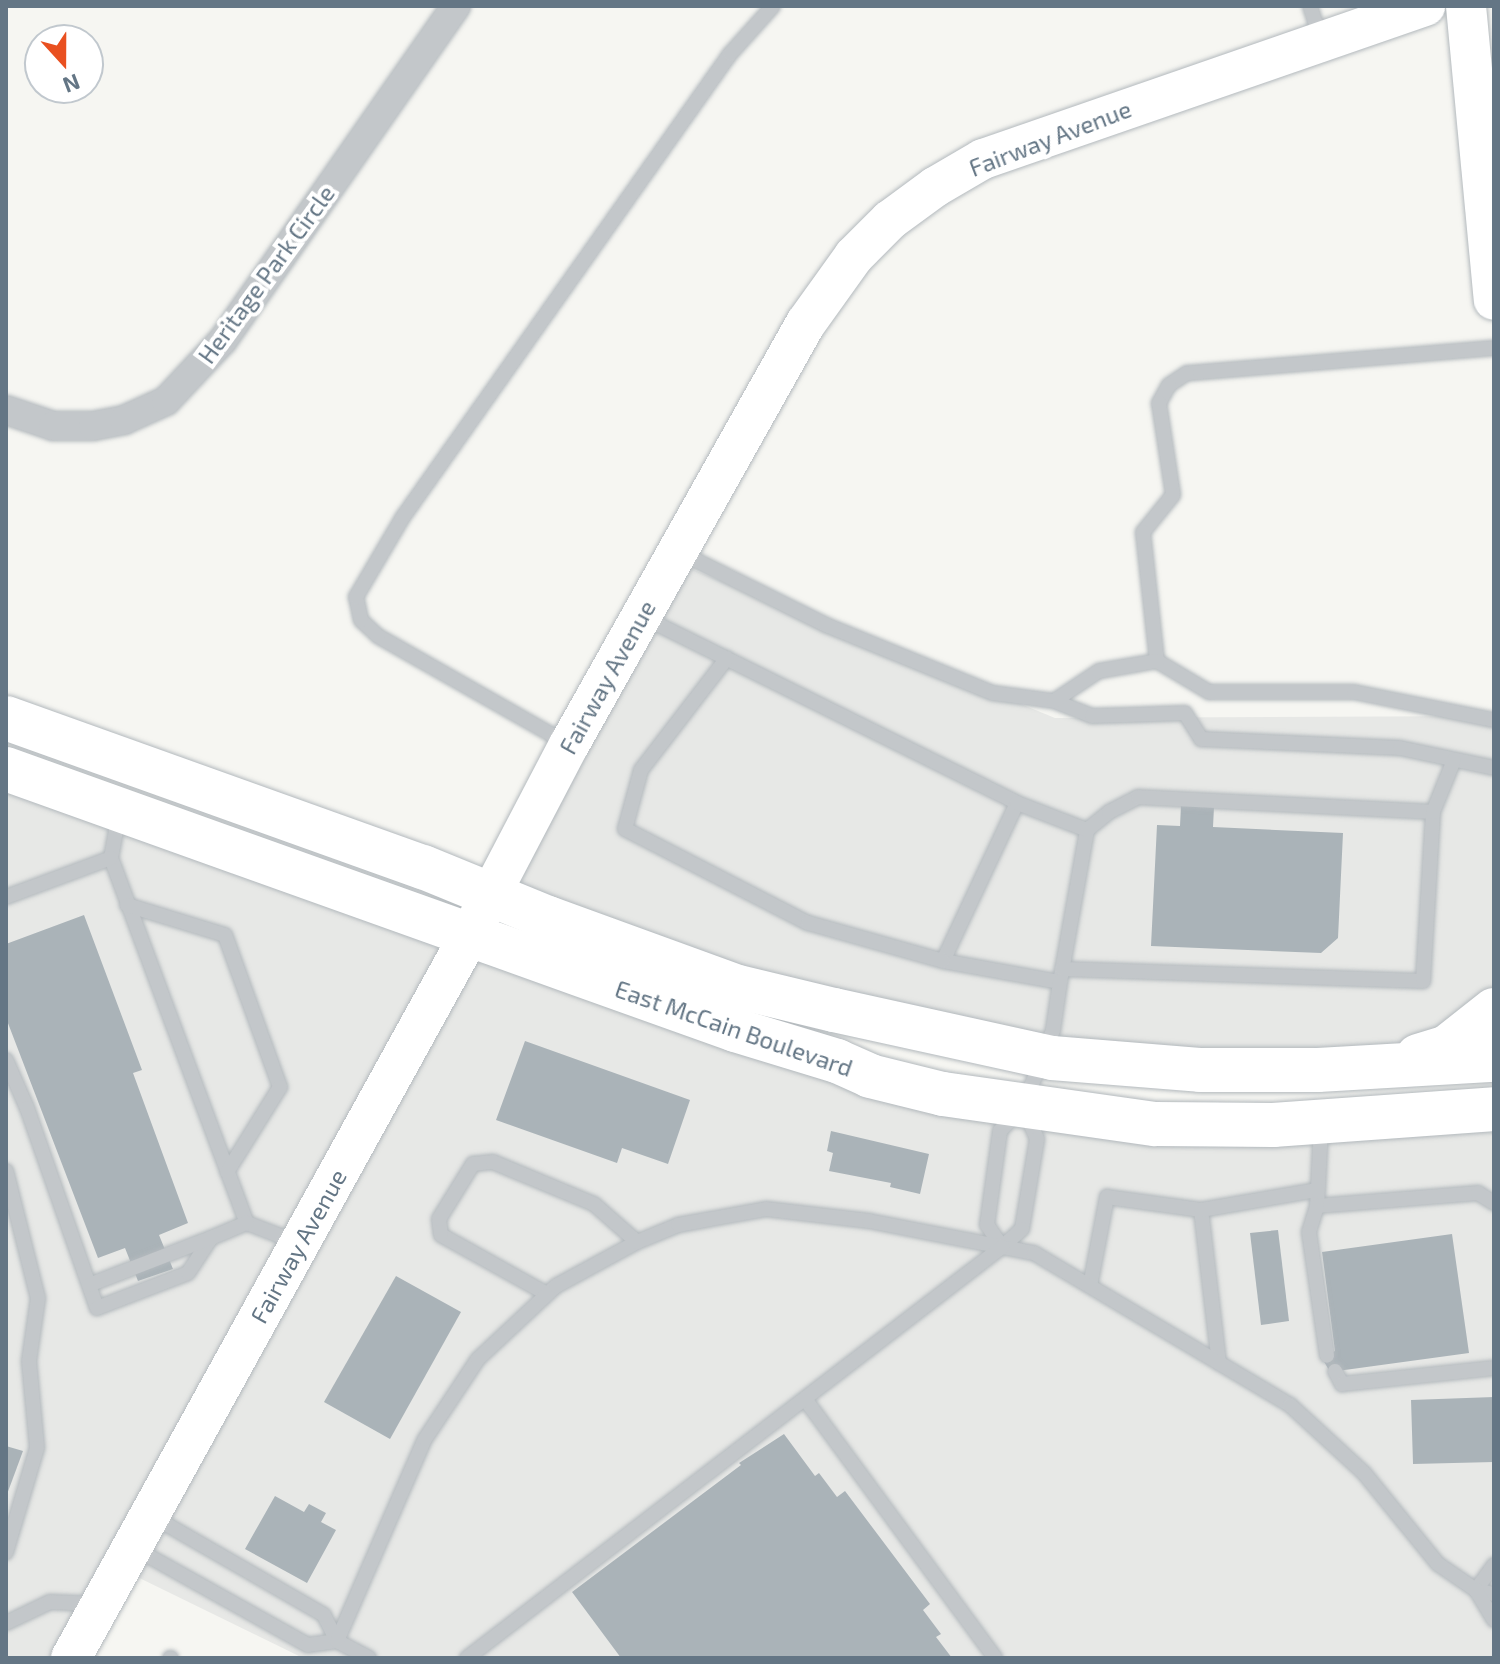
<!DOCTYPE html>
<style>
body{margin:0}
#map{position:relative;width:1500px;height:1664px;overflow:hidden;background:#f6f6f2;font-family:"Exo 2",sans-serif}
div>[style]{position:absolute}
.built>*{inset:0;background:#e7e8e6}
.building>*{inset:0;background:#aab3b8}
.roads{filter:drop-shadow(0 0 2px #b3b9bd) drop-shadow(0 0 2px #b3b9bd)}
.lane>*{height:14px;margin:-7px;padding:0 7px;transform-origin:7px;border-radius:7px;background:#c3c7ca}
.street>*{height:28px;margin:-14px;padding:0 14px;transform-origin:14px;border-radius:14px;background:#c3c7ca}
.secondary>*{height:40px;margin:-20px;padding:0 20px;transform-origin:20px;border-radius:20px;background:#fff}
.primary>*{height:44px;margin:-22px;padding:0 22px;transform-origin:22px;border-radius:22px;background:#fff}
span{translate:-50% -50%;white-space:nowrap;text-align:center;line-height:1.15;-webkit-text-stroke:8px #fff;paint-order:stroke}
.street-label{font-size:24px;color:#647685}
.frame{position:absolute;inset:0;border:8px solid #647685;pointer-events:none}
.north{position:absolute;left:24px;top:24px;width:80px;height:80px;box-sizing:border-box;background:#fff;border:2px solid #c1c8ce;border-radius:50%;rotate:159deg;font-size:22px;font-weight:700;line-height:32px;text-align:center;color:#647685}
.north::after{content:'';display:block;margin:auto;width:28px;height:36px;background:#e95020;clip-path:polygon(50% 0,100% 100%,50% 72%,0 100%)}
</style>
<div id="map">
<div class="built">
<div style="clip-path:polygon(672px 561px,1055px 718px,1494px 716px,1494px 1010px,1447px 1047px,1052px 1058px,491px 894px)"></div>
<div style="clip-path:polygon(6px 769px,1013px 1105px,1398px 1114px,1494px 1133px,1494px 1658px,303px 1658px,121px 1569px,71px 1658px,6px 1658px)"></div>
</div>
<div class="building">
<div style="clip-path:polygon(1181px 805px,1214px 807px,1213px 827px,1343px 833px,1338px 938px,1321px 953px,1151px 946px,1157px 825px,1180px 826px)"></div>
<div style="clip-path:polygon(84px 915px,142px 1070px,133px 1073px,188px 1223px,159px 1235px,173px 1269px,138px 1281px,125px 1248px,98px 1258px,6px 1018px,6px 944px)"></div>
<div style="clip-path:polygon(525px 1041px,690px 1100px,668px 1164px,622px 1148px,617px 1163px,496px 1120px)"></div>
<div style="clip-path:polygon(831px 1131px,929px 1154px,920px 1194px,890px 1187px,891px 1183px,829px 1171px,833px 1153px,827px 1151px)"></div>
<div style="clip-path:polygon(1278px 1230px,1289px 1321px,1261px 1325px,1250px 1233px)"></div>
<div style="clip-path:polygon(1452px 1234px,1469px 1353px,1330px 1372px,1322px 1358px,1335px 1351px,1322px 1252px)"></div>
<div style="clip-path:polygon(396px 1276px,461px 1312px,390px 1439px,324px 1402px)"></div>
<div style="clip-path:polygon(1494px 1397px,1494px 1462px,1413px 1464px,1411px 1400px)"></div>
<div style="clip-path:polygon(784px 1434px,815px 1476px,819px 1473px,837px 1497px,845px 1491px,930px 1604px,923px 1610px,941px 1634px,936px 1637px,952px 1658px,621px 1658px,572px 1592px,741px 1465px,739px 1463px)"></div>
<div style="clip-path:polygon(6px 1446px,23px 1451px,6px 1497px)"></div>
<div style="clip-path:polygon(275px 1496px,304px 1512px,309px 1504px,326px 1513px,321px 1522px,336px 1530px,307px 1583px,245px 1549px)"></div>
</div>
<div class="roads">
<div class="lane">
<div style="left:1310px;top:6px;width:36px;rotate:72deg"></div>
<div style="left:1494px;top:348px;width:308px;rotate:175.3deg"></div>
<div style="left:1187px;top:373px;width:22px;rotate:146deg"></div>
<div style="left:1169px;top:385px;width:21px;rotate:119deg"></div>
<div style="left:1159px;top:403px;width:93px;rotate:81.3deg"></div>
<div style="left:1173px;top:495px;width:48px;rotate:129deg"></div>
<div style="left:1143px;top:532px;width:130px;rotate:83.8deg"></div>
<div style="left:1157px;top:661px;width:61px;rotate:30.8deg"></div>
<div style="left:1209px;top:692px;width:145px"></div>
<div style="left:1354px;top:692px;width:143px;rotate:11.3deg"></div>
<div style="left:681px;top:553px;width:162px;rotate:26.4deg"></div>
<div style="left:826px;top:625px;width:180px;rotate:22.2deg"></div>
<div style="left:993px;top:693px;width:62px;rotate:7.5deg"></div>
<div style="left:1054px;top:701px;width:41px;rotate:21.5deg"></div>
<div style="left:1092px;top:716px;width:93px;rotate:-1.8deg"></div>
<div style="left:1185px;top:713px;width:31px;rotate:58deg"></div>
<div style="left:1201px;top:739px;width:199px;rotate:2.6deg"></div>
<div style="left:1400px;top:748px;width:96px;rotate:12deg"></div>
<div style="left:645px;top:618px;width:415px;rotate:26.4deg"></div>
<div style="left:1017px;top:803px;width:174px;rotate:115.1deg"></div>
<div style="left:943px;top:961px;width:119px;rotate:10.2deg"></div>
<div style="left:1060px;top:982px;width:154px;rotate:-79.9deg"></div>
<div style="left:1087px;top:830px;width:75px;rotate:-158.9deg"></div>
<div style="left:727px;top:658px;width:141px;rotate:127.5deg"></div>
<div style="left:641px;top:770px;width:61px;rotate:105.2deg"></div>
<div style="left:625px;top:829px;width:206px;rotate:27.2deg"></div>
<div style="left:808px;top:923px;width:140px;rotate:15.7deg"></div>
<div style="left:1054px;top:701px;width:54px;rotate:-33.7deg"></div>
<div style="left:1099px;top:671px;width:59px;rotate:-9.8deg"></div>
<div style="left:568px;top:744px;width:219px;rotate:-150.4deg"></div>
<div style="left:378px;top:636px;width:23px;rotate:-137deg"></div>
<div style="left:361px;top:620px;width:24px;rotate:-102deg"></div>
<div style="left:356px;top:597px;width:93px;rotate:-59.6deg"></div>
<div style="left:403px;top:517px;width:567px;rotate:-54.77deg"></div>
<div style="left:730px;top:54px;width:64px;rotate:-48.1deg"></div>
<div style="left:119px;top:814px;width:45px;rotate:100.3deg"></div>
<div style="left:111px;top:858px;width:390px;rotate:69.6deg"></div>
<div style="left:247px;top:1223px;width:53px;rotate:21.2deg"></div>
<div style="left:1087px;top:830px;width:28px;rotate:-39deg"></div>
<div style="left:1109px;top:812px;width:33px;rotate:-27deg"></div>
<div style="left:1138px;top:797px;width:295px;rotate:2.9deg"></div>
<div style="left:6px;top:897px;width:112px;rotate:-20.4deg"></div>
<div style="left:127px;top:905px;width:102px;rotate:17deg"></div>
<div style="left:225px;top:935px;width:162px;rotate:70.1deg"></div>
<div style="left:280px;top:1087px;width:100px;rotate:121.9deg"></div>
<div style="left:1062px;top:969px;width:361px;rotate:1.9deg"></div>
<div style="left:1423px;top:981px;width:169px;rotate:-86.6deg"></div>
<div style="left:1433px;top:812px;width:56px;rotate:-68deg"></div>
<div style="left:6px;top:1060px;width:52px;rotate:66.4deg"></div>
<div style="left:27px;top:1108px;width:212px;rotate:70.7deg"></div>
<div style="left:97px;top:1308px;width:97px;rotate:-21deg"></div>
<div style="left:188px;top:1273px;width:42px;rotate:-56.7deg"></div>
<div style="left:211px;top:1238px;width:39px;rotate:-23deg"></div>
<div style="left:1026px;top:1114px;width:27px;rotate:66deg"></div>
<div style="left:1037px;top:1139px;width:91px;rotate:99.5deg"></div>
<div style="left:1022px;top:1229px;width:27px;rotate:138deg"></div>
<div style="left:1002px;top:1247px;width:27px;rotate:-124deg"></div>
<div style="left:987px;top:1225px;width:95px;rotate:-82.1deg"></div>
<div style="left:1000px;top:1131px;width:33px;rotate:-47deg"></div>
<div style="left:1022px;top:1107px;width:56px;rotate:-66.7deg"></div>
<div style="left:1044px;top:1056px;width:28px;rotate:-71deg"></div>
<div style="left:1053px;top:1030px;width:49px;rotate:-81.7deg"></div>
<div style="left:1321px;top:1128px;width:78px;rotate:92.9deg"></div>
<div style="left:1317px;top:1206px;width:162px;rotate:-4.6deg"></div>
<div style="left:1478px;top:1193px;width:19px;rotate:32deg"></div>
<div style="left:6px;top:1171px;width:131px;rotate:75.9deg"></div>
<div style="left:38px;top:1298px;width:64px;rotate:98.1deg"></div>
<div style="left:29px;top:1361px;width:87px;rotate:84.7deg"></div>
<div style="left:37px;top:1448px;width:109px;rotate:106.6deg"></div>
<div style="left:1317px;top:1206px;width:27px;rotate:107deg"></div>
<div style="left:1309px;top:1232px;width:125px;rotate:81.7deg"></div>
<div style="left:1201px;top:1210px;width:154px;rotate:83.3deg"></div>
<div style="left:89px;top:1285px;width:131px;rotate:-21.1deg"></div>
<div style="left:1090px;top:1286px;width:91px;rotate:-79.2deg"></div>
<div style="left:1107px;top:1197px;width:95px;rotate:7.9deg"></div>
<div style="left:1201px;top:1210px;width:118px;rotate:-9.8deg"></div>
<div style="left:547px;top:1294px;width:121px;rotate:-150.9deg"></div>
<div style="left:441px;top:1235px;width:16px;rotate:-97deg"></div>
<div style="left:439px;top:1219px;width:65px;rotate:-58.3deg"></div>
<div style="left:473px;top:1164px;width:20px;rotate:-6deg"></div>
<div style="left:493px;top:1162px;width:109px;rotate:22.6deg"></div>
<div style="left:594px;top:1204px;width:57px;rotate:41.5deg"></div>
<div style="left:1335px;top:1371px;width:15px;rotate:62deg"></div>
<div style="left:1342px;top:1384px;width:153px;rotate:-6deg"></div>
<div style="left:805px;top:1399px;width:321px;rotate:53.7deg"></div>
<div style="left:136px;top:1549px;width:197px;rotate:29.2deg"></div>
<div style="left:308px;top:1645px;width:29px;rotate:-8deg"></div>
<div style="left:337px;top:1641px;width:29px;rotate:-117deg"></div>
<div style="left:324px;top:1615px;width:201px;rotate:-150.1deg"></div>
<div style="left:1494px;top:1565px;width:31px;rotate:126deg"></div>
<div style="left:1476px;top:1590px;width:18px;rotate:13deg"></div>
<div style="left:6px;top:1623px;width:49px;rotate:-25.5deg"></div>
<div style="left:50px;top:1602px;width:47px;rotate:2.4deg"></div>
<div style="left:170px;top:1658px;width:1px"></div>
<div style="left:369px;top:1658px;width:36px;rotate:-152deg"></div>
<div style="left:337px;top:1641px;width:220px;rotate:-66.5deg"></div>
<div style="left:425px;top:1439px;width:96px;rotate:-56.5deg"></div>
<div style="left:478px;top:1359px;width:107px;rotate:-43.1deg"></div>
<div style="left:556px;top:1286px;width:92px;rotate:-28.5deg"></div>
<div style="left:637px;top:1242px;width:44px;rotate:-22.5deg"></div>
<div style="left:678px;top:1225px;width:89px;rotate:-10.3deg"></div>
<div style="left:766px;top:1209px;width:104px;rotate:6.6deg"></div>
<div style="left:869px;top:1221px;width:168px;rotate:11deg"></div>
<div style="left:1034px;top:1253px;width:298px;rotate:30.7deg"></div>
<div style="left:1290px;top:1405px;width:100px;rotate:42.6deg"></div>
<div style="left:1364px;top:1473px;width:117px;rotate:50.9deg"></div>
<div style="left:1438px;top:1564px;width:46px;rotate:34.4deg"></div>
<div style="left:1476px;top:1590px;width:35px;rotate:59deg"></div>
<div style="left:467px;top:1658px;width:675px;rotate:-37.53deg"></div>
</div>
<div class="street">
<div style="left:6px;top:410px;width:50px;rotate:18.8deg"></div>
<div style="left:53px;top:426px;width:40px"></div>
<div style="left:93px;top:426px;width:32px;rotate:-11deg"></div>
<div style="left:124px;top:420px;width:46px;rotate:-24.3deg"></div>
<div style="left:166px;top:401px;width:83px;rotate:-46.9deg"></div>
<div style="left:223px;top:340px;width:407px;rotate:-55.1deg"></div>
</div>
<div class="secondary">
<div style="left:1466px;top:6px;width:295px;rotate:84.6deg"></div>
<div style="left:71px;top:1658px;width:824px;rotate:-61.13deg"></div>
<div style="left:469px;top:936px;width:216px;rotate:-62.4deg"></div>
<div style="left:569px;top:745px;width:484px;rotate:-60.7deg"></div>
<div style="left:806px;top:323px;width:82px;rotate:-54.4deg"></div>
<div style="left:854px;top:256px;width:51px;rotate:-45deg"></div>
<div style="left:890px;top:220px;width:56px;rotate:-36.3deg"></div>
<div style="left:935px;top:187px;width:56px;rotate:-30.3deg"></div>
<div style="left:983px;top:159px;width:468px;rotate:-19.1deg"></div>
</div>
<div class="primary">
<div style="left:6px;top:718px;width:443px;rotate:19.7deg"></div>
<div style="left:423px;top:867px;width:135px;rotate:22.2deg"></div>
<div style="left:548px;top:918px;width:202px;rotate:20deg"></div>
<div style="left:738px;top:987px;width:99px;rotate:13.5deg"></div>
<div style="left:834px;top:1010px;width:223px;rotate:12.4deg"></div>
<div style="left:1052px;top:1058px;width:148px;rotate:4.6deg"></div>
<div style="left:1200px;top:1070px;width:118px"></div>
<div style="left:1318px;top:1070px;width:176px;rotate:-3.3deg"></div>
<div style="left:6px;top:769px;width:774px;rotate:19.7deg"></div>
<div style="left:735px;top:1030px;width:107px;rotate:16.9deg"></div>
<div style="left:837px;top:1061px;width:36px;rotate:24deg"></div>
<div style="left:870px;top:1076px;width:75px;rotate:13.9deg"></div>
<div style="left:943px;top:1094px;width:214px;rotate:8.1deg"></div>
<div style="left:1155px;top:1124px;width:118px;rotate:0.5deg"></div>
<div style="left:1273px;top:1125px;width:222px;rotate:-4.1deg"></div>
<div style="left:1418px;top:1056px;width:30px;rotate:-17deg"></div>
<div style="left:1447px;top:1047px;width:60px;rotate:-38.2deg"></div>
</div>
</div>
<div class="street-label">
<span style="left:1050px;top:138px;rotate:-21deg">Fairway Avenue</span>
<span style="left:266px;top:274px;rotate:-54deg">Heritage Park Circle</span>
<span style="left:607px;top:677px;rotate:-61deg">Fairway Avenue</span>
<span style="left:734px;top:1028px;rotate:19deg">East McCain Boulevard</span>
<span style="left:298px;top:1246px;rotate:-61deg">Fairway Avenue</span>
</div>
<div class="frame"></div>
<div class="north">N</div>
</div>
